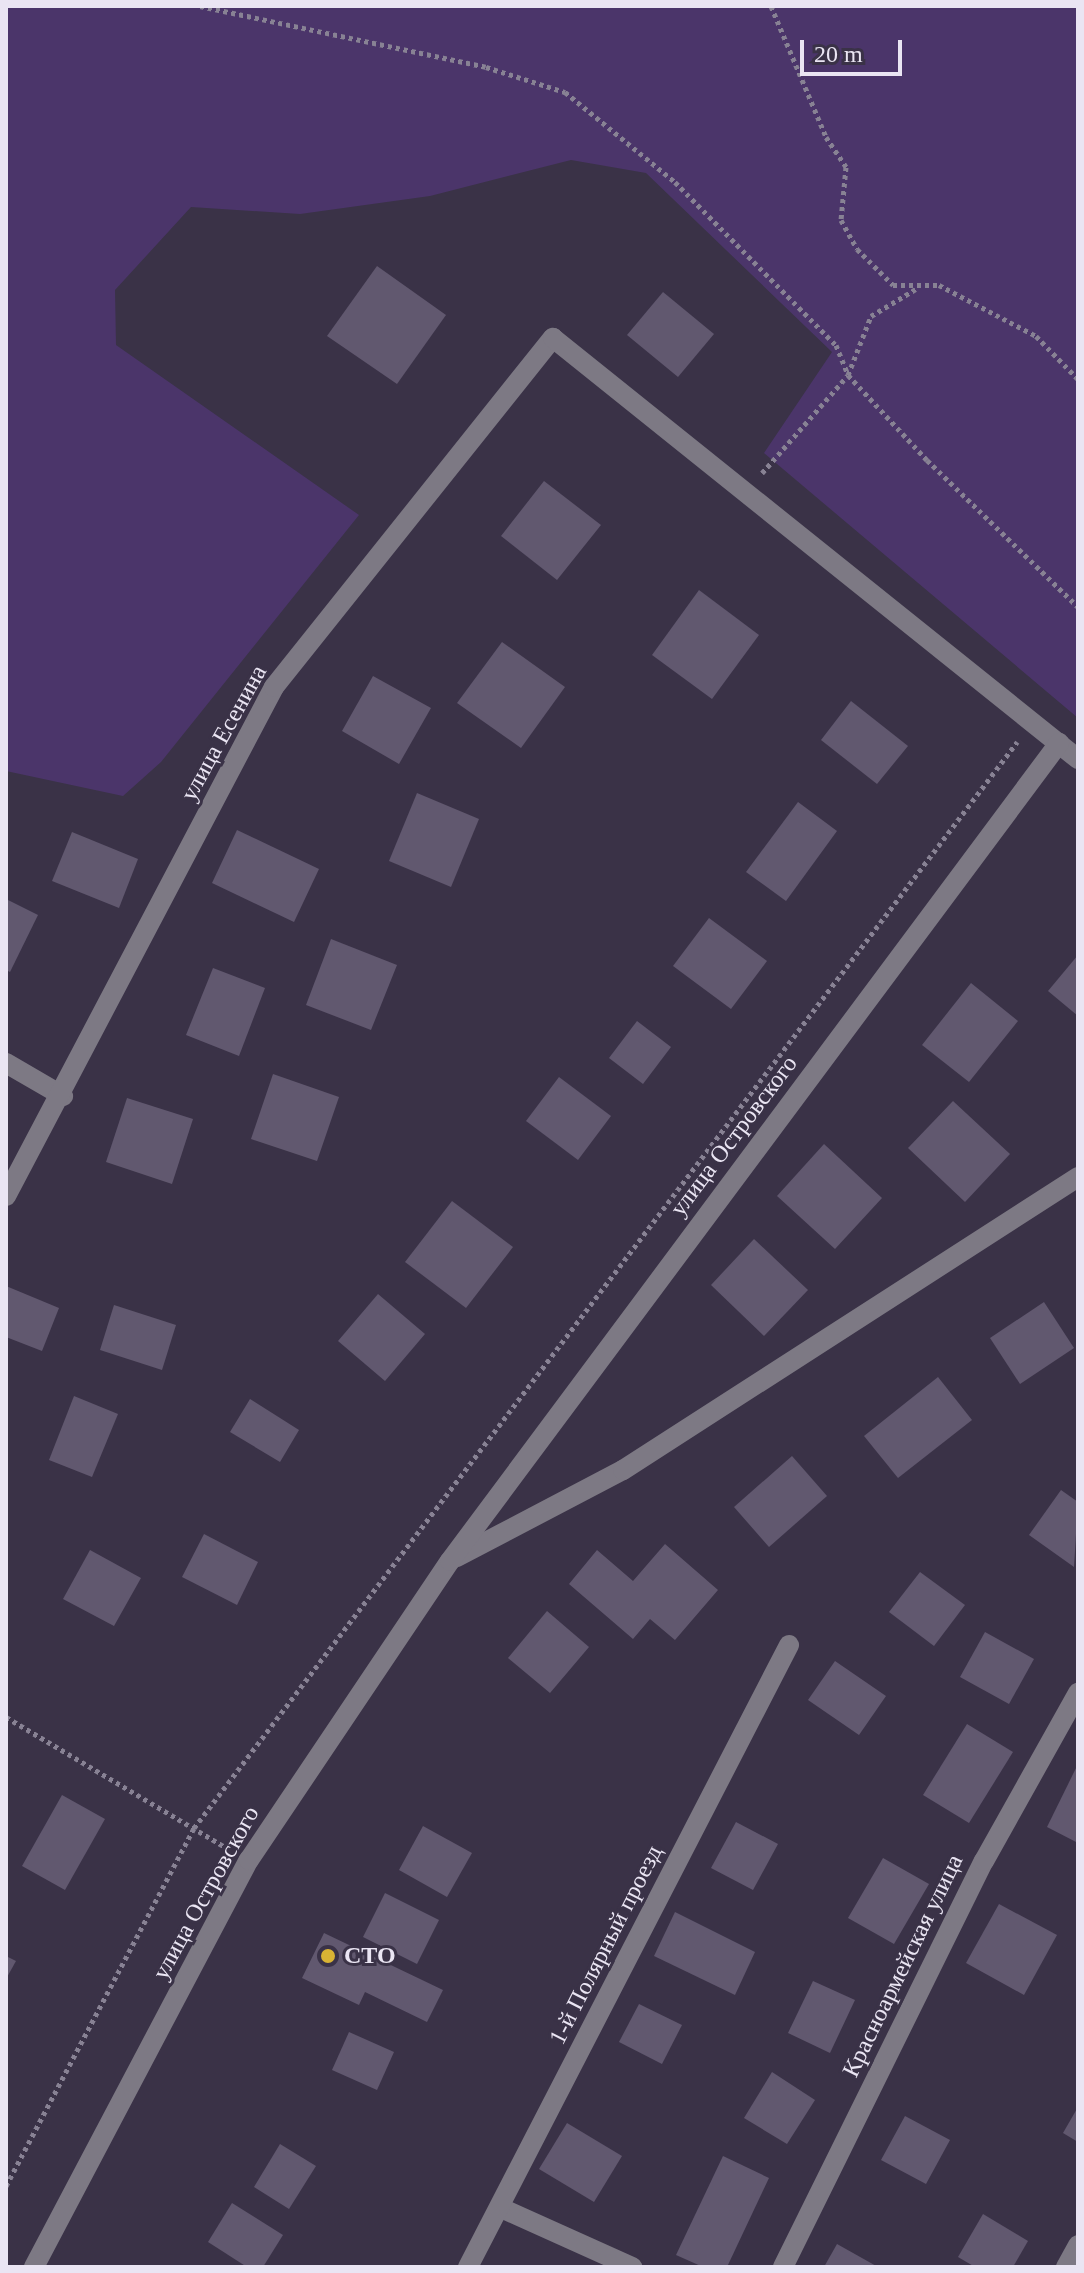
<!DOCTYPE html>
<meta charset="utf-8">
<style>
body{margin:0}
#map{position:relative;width:1084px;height:2273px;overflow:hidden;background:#3a3247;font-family:Georgia,serif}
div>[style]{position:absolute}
.green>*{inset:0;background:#4b356a}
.building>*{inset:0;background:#61586f}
.path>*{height:5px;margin-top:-2.5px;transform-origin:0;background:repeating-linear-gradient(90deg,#888294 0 4px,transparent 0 8px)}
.minor>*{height:20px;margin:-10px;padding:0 10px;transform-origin:10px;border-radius:10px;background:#7d7984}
.dots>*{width:22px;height:22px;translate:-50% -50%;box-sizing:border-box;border:4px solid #3a3247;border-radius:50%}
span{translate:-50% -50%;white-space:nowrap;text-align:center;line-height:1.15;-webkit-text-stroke:6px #3a3247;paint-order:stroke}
.street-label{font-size:24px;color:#eae5f3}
.poi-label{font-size:24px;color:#eae5f3;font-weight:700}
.left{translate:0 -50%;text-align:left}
.frame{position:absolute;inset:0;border:8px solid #eae5f3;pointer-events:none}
.scale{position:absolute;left:800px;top:40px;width:102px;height:36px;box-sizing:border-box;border:4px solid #eae5f3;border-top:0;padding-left:10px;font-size:24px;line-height:28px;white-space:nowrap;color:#eae5f3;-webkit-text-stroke:6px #3a3247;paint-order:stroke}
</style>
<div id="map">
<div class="green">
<div style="clip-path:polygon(6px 6px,1078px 6px,1078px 718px,764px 453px,832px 352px,646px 173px,571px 160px,430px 196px,300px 214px,191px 207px,115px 290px,116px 345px,359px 515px,161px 762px,123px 796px,6px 771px)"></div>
</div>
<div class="building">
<div style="clip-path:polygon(377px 266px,446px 315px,397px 384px,327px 336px)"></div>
<div style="clip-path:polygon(663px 292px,714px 334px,678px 377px,627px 335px)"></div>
<div style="clip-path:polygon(544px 481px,601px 525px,557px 580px,501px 536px)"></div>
<div style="clip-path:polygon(699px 590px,759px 635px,712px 699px,652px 655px)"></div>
<div style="clip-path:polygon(502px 642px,565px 687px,521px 748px,457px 703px)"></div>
<div style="clip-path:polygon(373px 676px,431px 708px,399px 764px,342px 731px)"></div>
<div style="clip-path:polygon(851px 701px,908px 746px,877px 784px,821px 740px)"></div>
<div style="clip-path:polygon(417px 793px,479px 819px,451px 887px,389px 861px)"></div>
<div style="clip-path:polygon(798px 802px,837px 831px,786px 901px,746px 872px)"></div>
<div style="clip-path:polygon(237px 830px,319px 869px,294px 922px,212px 883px)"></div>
<div style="clip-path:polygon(72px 832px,138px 859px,119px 908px,52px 881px)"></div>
<div style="clip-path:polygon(6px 899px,38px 915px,10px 972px,6px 970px)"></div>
<div style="clip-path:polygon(709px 918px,767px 961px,731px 1009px,673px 966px)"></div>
<div style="clip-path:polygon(331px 939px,397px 965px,371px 1030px,306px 1005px)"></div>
<div style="clip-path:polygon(1078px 955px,1078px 1016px,1048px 991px)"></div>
<div style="clip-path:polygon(213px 968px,265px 988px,239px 1056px,186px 1035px)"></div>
<div style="clip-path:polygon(971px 983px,1018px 1021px,969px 1082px,922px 1045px)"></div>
<div style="clip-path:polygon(637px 1021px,671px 1047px,643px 1084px,609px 1058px)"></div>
<div style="clip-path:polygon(273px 1074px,339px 1097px,317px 1161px,251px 1139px)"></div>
<div style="clip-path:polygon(559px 1077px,611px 1116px,578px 1160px,526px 1121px)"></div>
<div style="clip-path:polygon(127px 1098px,193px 1119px,172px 1184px,106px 1162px)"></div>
<div style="clip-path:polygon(953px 1101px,1010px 1154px,965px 1202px,908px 1148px)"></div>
<div style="clip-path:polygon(824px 1144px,882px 1198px,835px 1249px,777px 1196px)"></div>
<div style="clip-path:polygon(452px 1201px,513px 1247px,466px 1308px,405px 1262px)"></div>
<div style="clip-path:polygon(754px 1239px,808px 1290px,764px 1336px,711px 1285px)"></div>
<div style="clip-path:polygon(6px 1286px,59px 1308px,42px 1351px,6px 1337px)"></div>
<div style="clip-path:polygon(378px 1294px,425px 1334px,385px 1381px,338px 1341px)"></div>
<div style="clip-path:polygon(1044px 1302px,1074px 1348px,1020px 1384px,990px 1338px)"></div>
<div style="clip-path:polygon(114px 1305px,176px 1325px,162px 1370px,100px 1350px)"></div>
<div style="clip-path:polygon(938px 1377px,972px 1420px,898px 1478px,864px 1436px)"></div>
<div style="clip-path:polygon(74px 1396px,118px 1414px,92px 1477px,49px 1460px)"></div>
<div style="clip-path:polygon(250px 1399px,299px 1430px,280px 1462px,230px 1432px)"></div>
<div style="clip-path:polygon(792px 1456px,827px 1496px,769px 1547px,734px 1507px)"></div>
<div style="clip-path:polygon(1061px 1490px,1078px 1502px,1074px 1567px,1029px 1535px)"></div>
<div style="clip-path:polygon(204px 1534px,258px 1562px,237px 1605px,182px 1577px)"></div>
<div style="clip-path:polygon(665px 1544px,718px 1590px,675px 1640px,650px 1619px,633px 1639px,569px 1584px,597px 1550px,633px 1581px)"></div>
<div style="clip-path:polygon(90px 1550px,141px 1578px,114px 1626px,63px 1599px)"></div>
<div style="clip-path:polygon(920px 1572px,965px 1605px,934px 1646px,889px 1612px)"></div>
<div style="clip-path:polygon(547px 1611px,589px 1647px,550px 1693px,508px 1658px)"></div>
<div style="clip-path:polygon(985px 1632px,1034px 1659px,1009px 1704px,960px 1677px)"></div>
<div style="clip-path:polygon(835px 1661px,886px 1696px,859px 1735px,808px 1700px)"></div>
<div style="clip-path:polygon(967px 1724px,1013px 1752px,969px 1823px,923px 1795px)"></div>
<div style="clip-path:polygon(1078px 1764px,1078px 1843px,1047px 1827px)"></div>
<div style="clip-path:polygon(62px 1795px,105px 1819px,65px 1890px,22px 1866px)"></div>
<div style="clip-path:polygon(736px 1822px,778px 1844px,753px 1890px,711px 1868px)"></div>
<div style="clip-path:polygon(423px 1826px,472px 1853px,447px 1897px,399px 1870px)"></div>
<div style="clip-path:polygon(883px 1858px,929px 1884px,894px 1944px,848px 1918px)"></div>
<div style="clip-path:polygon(385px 1893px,439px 1920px,417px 1964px,363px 1937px)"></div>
<div style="clip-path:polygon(999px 1904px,1057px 1935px,1024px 1995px,966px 1963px)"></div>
<div style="clip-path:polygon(675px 1912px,755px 1952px,735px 1995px,654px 1956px)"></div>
<div style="clip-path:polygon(324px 1933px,443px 1990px,427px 2022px,365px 1992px,359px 2005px,302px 1978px)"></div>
<div style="clip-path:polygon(6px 1956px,16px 1961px,6px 1979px)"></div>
<div style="clip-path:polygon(813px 1981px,855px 2000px,830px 2053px,788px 2033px)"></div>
<div style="clip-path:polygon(639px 2004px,682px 2025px,662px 2064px,619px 2042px)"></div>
<div style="clip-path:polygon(349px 2032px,394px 2052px,377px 2090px,332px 2070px)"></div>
<div style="clip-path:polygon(772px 2072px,815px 2100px,787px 2144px,744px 2118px)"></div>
<div style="clip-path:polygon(1078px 2107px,1078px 2142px,1063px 2133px)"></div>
<div style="clip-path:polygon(905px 2116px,950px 2140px,926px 2184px,881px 2160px)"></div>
<div style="clip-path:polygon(567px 2123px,622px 2156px,594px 2202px,539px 2169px)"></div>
<div style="clip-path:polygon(280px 2144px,316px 2166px,289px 2209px,254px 2187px)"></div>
<div style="clip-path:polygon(723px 2156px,769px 2178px,727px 2267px,703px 2267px,676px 2255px)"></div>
<div style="clip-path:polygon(232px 2203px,283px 2235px,263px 2267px,247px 2267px,208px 2242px)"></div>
<div style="clip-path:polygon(983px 2214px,1028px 2241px,1013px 2267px,975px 2267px,958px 2257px)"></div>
<div style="clip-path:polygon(837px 2244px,878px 2267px,824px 2267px)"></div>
</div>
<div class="path">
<div style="left:200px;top:6px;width:292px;rotate:12deg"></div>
<div style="left:486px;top:67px;width:83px;rotate:17.6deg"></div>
<div style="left:565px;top:92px;width:142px;rotate:39.3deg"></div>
<div style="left:675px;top:182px;width:229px;rotate:45.4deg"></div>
<div style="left:836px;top:345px;width:32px;rotate:68deg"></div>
<div style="left:848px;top:375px;width:116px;rotate:47.1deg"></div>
<div style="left:927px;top:460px;width:211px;rotate:44.2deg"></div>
<div style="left:771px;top:6px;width:142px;rotate:67.2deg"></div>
<div style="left:826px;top:137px;width:36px;rotate:56deg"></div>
<div style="left:846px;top:167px;width:53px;rotate:95.4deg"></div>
<div style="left:841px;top:220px;width:33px;rotate:61deg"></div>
<div style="left:857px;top:249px;width:51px;rotate:45deg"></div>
<div style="left:893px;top:285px;width:46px"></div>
<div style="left:939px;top:285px;width:110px;rotate:27.7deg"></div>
<div style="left:1036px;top:336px;width:60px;rotate:45.7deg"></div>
<div style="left:762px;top:473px;width:130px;rotate:-48.7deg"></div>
<div style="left:848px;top:375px;width:63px;rotate:-68.7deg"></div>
<div style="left:871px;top:316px;width:52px;rotate:-31deg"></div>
<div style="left:6px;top:1717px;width:257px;rotate:30.7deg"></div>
<div style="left:6px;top:2186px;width:404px;rotate:-62.3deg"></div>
<div style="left:194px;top:1828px;width:1363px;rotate:-52.84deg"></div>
</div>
<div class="minor">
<div style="left:6px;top:1063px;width:66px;rotate:30.1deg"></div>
<div style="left:6px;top:1196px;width:575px;rotate:-62.23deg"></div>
<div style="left:274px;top:687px;width:447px;rotate:-51.4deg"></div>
<div style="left:553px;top:338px;width:673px;rotate:38.73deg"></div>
<div style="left:457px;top:1557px;width:187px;rotate:-27.7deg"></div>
<div style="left:623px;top:1470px;width:541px;rotate:-32.78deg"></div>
<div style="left:501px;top:2208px;width:144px;rotate:24.2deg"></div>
<div style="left:34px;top:2267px;width:460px;rotate:-62.2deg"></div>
<div style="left:249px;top:1860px;width:360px;rotate:-56.1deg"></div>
<div style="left:450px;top:1561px;width:1020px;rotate:-53.33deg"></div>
<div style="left:468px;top:2267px;width:700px;rotate:-62.7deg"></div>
<div style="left:783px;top:2267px;width:453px;rotate:-63.7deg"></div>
<div style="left:984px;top:1861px;width:193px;rotate:-60.8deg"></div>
<div style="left:1066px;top:2267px;width:25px;rotate:-61deg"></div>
</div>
<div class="dots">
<div style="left:328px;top:1956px;background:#d9b334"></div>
</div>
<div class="street-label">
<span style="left:224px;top:733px;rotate:-61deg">улица Есенина</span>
<span style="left:734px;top:1136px;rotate:-53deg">улица Островского</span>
<span style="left:206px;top:1893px;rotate:-61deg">улица Островского</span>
<span style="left:606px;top:1945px;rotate:-63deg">1-й Полярный проезд</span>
<span style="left:903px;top:1966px;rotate:-64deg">Красноармейская улица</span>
</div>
<div class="poi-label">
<span class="left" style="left:344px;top:1956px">СТО</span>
</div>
<div class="frame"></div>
<div class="scale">20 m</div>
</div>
